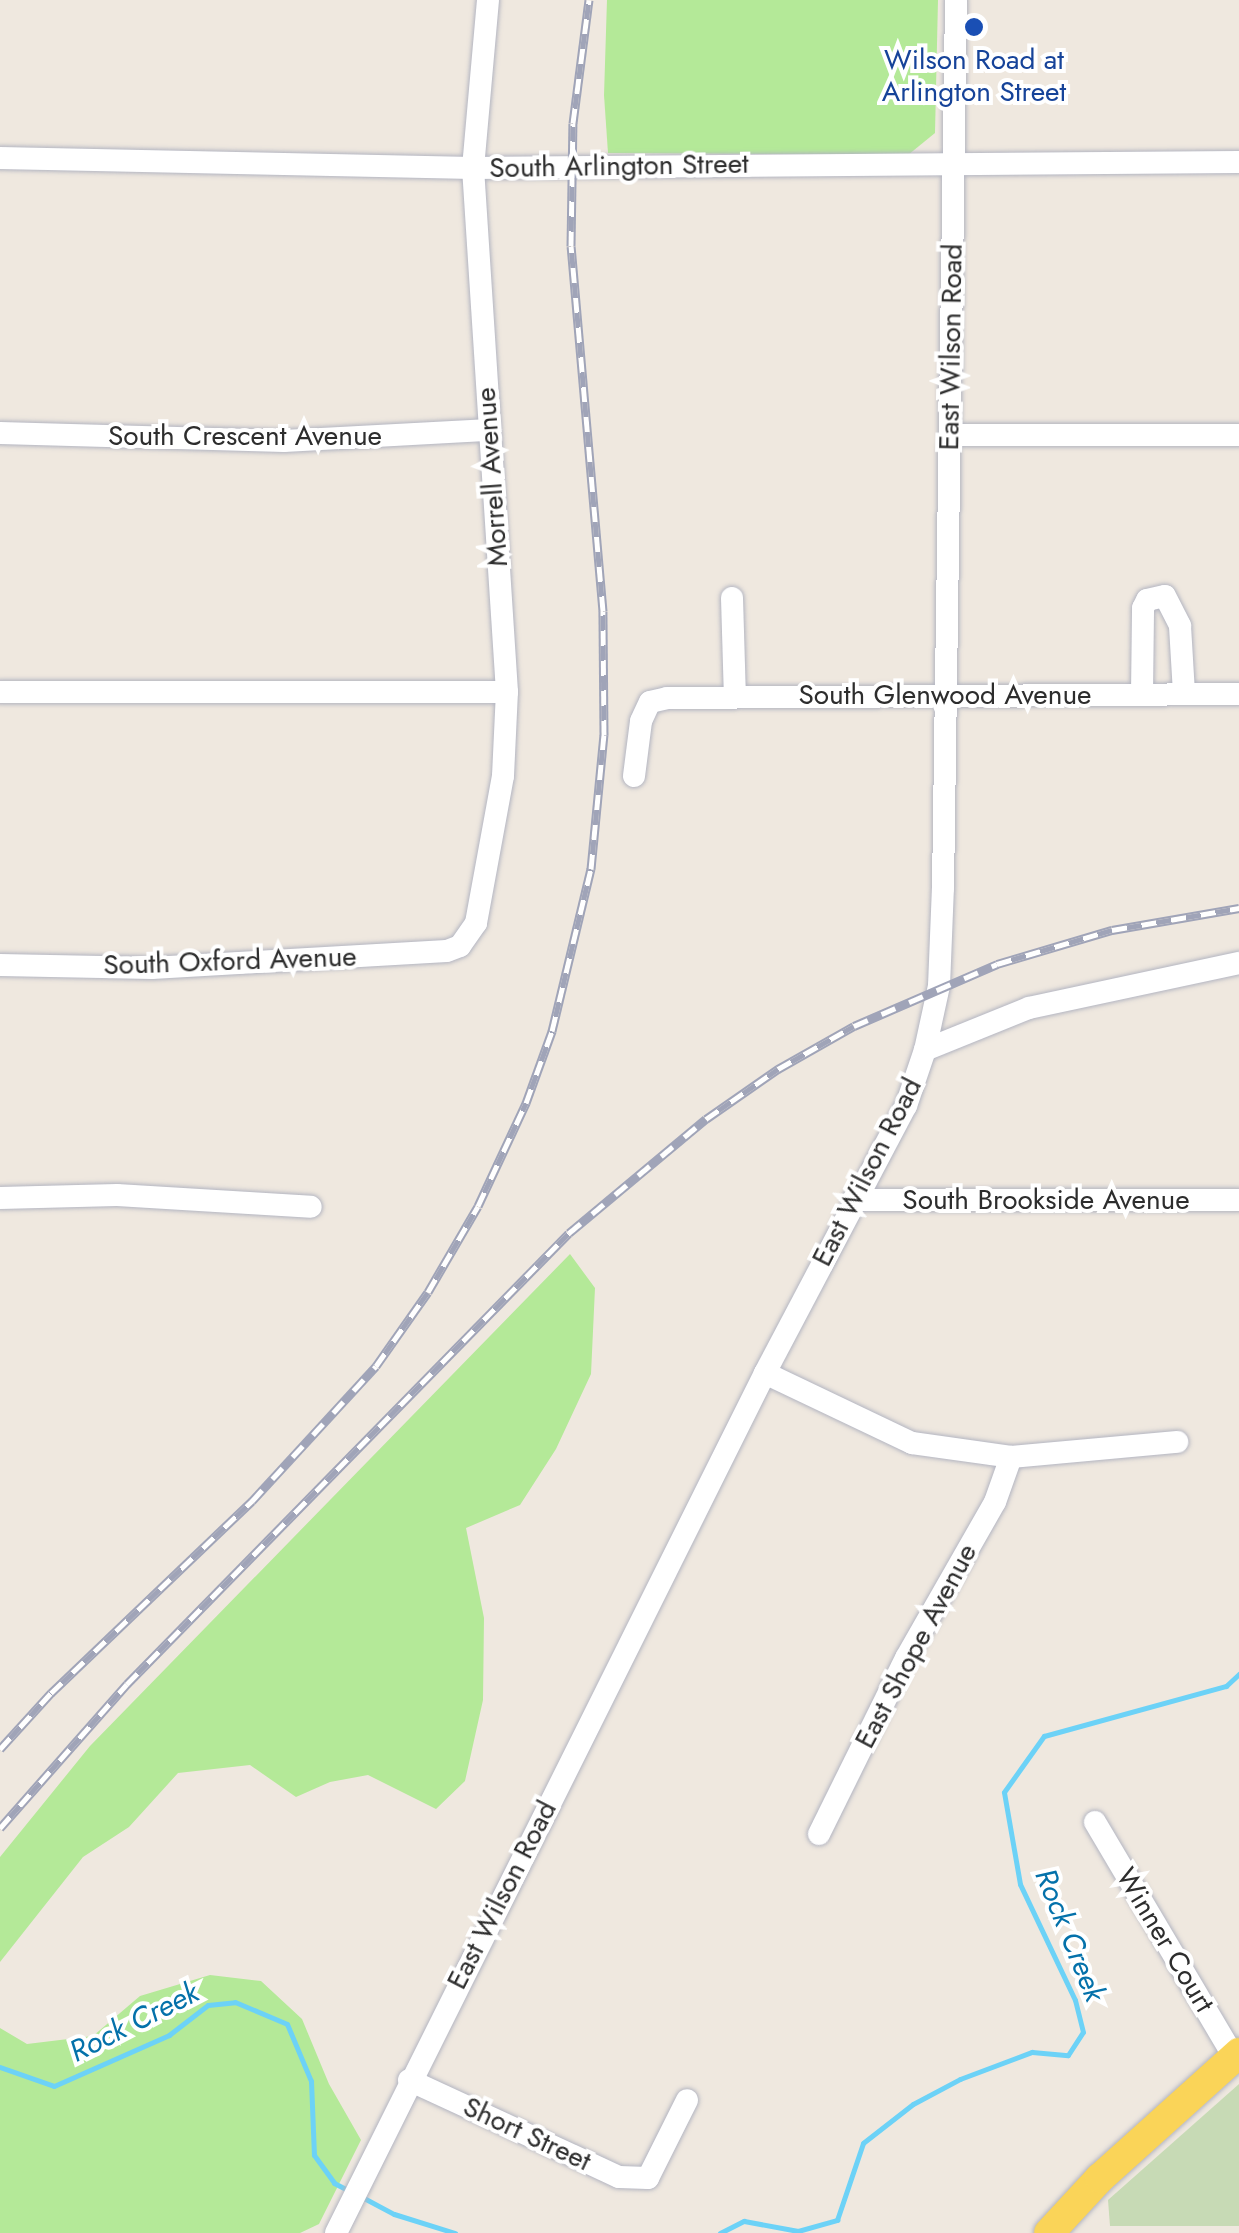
<!DOCTYPE html>
<style>
body{margin:0}
#map{position:relative;width:1239px;height:2233px;overflow:hidden;background:#efe8df;font-family:Jost,sans-serif}
div>[style]{position:absolute}
.green>*{inset:0;background:#b4e998}
.cemetery>*{inset:0;background:#c7dab5}
.stream>*{height:5px;margin:-2.5px;padding:0 2.5px;transform-origin:2.5px;border-radius:2.5px;background:#6cd2f7}
.roads{filter:drop-shadow(0 0 2px #b3b5c1) drop-shadow(0 0 2px #b3b5c1)}
.minor>*{height:22px;margin:-11px;padding:0 11px;transform-origin:11px;border-radius:11px;background:#fff}
.major>*{height:30px;margin:-15px;padding:0 15px;transform-origin:15px;border-radius:15px;background:#fad458}
.rail>*{height:9px;margin-top:-4.5px;transform-origin:0;background:repeating-linear-gradient(90deg,#fff 0 15px,#a0a4b8 0 30px);box-sizing:border-box;border-block:2px solid #a0a4b8}
.dots>*{width:28px;height:28px;translate:-50% -50%;box-sizing:border-box;border:5px solid #fff;border-radius:50%}
span{translate:-50% -50%;white-space:nowrap;text-align:center;line-height:1.15;-webkit-text-stroke:8px #fff;paint-order:stroke}
.transit-label{font-size:28px;color:#164399}
.street-label{font-size:28px;color:#2d2d2d}
.water-label{font-size:30px;color:#0471aa;font-style:italic}
</style>
<div id="map">
<div class="green">
<div style="clip-path:polygon(607px 0,938px 0,935px 133px,908px 155px,608px 153px,604px 95px)"></div>
<div style="clip-path:polygon(570px 1254px,595px 1288px,591px 1374px,556px 1449px,520px 1505px,466px 1528px,484px 1618px,483px 1700px,465px 1781px,436px 1809px,368px 1775px,330px 1782px,296px 1797px,250px 1765px,178px 1773px,129px 1827px,83px 1857px,0 1962px,0 1857px,90px 1746px)"></div>
<div style="clip-path:polygon(210px 1975px,261px 1981px,302px 2019px,329px 2084px,361px 2140px,319px 2224px,300px 2233px,0 2233px,0 2028px,27px 2044px,93px 2036px,140px 1996px)"></div>
</div>
<div class="cemetery">
<div style="clip-path:polygon(1239px 2084px,1239px 2226px,1110px 2226px,1108px 2200px)"></div>
</div>
<div class="stream">
<div style="left:0;top:2067px;width:57px;rotate:19.4deg"></div>
<div style="left:54px;top:2086px;width:126px;rotate:-23.9deg"></div>
<div style="left:169px;top:2035px;width:49px;rotate:-37.6deg"></div>
<div style="left:208px;top:2005px;width:27px;rotate:-6deg"></div>
<div style="left:235px;top:2002px;width:56px;rotate:22.9deg"></div>
<div style="left:287px;top:2024px;width:62px;rotate:67.2deg"></div>
<div style="left:311px;top:2081px;width:74px;rotate:87.7deg"></div>
<div style="left:314px;top:2155px;width:34px;rotate:54deg"></div>
<div style="left:334px;top:2183px;width:18px;rotate:27deg"></div>
<div style="left:360px;top:2196px;width:38px;rotate:28deg"></div>
<div style="left:394px;top:2214px;width:64px;rotate:17.3deg"></div>
<div style="left:720px;top:2233px;width:27px;rotate:-27deg"></div>
<div style="left:744px;top:2221px;width:55px;rotate:10.5deg"></div>
<div style="left:798px;top:2231px;width:41px;rotate:-15.8deg"></div>
<div style="left:837px;top:2220px;width:81px;rotate:-71.3deg"></div>
<div style="left:863px;top:2143px;width:63px;rotate:-38deg"></div>
<div style="left:913px;top:2104px;width:53px;rotate:-28deg"></div>
<div style="left:960px;top:2079px;width:77px;rotate:-20.6deg"></div>
<div style="left:1032px;top:2052px;width:36px;rotate:5deg"></div>
<div style="left:1068px;top:2055px;width:27px;rotate:-57deg"></div>
<div style="left:1083px;top:2032px;width:33px;rotate:-104deg"></div>
<div style="left:1075px;top:2000px;width:128px;rotate:-115.4deg"></div>
<div style="left:1020px;top:1884px;width:93px;rotate:-99.9deg"></div>
<div style="left:1004px;top:1792px;width:69px;rotate:-54.5deg"></div>
<div style="left:1044px;top:1736px;width:189px;rotate:-15.4deg"></div>
<div style="left:1226px;top:1686px;width:18px;rotate:-43deg"></div>
</div>
<div class="roads">
<div class="minor">
<div style="left:0;top:158px;width:473px;rotate:1.2deg"></div>
<div style="left:473px;top:168px;width:766px;rotate:-0.45deg"></div>
<div style="left:0;top:433px;width:284px;rotate:1.6deg"></div>
<div style="left:284px;top:441px;width:206px;rotate:-3.1deg"></div>
<div style="left:950px;top:435px;width:289px"></div>
<div style="left:732px;top:598px;width:99px;rotate:88.3deg"></div>
<div style="left:0;top:692px;width:507px"></div>
<div style="left:1142px;top:694px;width:86px;rotate:-89.3deg"></div>
<div style="left:1143px;top:608px;width:9px;rotate:-63deg"></div>
<div style="left:1147px;top:600px;width:18px;rotate:-13deg"></div>
<div style="left:1165px;top:596px;width:34px;rotate:63deg"></div>
<div style="left:1180px;top:626px;width:68px;rotate:86.6deg"></div>
<div style="left:634px;top:776px;width:55px;rotate:-82.7deg"></div>
<div style="left:641px;top:721px;width:21px;rotate:-65deg"></div>
<div style="left:650px;top:702px;width:17px;rotate:-13deg"></div>
<div style="left:667px;top:698px;width:572px;rotate:-0.4deg"></div>
<div style="left:0;top:965px;width:152px;rotate:1.1deg"></div>
<div style="left:152px;top:968px;width:295px;rotate:-3.3deg"></div>
<div style="left:447px;top:951px;width:14px;rotate:-21deg"></div>
<div style="left:460px;top:946px;width:28px;rotate:-55deg"></div>
<div style="left:476px;top:923px;width:149px;rotate:-79.6deg"></div>
<div style="left:503px;top:776px;width:84px;rotate:-87.3deg"></div>
<div style="left:507px;top:692px;width:525px;rotate:-93.71deg"></div>
<div style="left:473px;top:168px;width:169px;rotate:-84.9deg"></div>
<div style="left:925px;top:1050px;width:112px;rotate:-22deg"></div>
<div style="left:1029px;top:1008px;width:215px;rotate:-12.1deg"></div>
<div style="left:0;top:1198px;width:117px;rotate:-1.5deg"></div>
<div style="left:117px;top:1195px;width:194px;rotate:3.5deg"></div>
<div style="left:853px;top:1200px;width:386px"></div>
<div style="left:765px;top:1373px;width:163px;rotate:25.5deg"></div>
<div style="left:912px;top:1443px;width:100px;rotate:8deg"></div>
<div style="left:1011px;top:1457px;width:167px;rotate:-5.2deg"></div>
<div style="left:1095px;top:1822px;width:273px;rotate:59.4deg"></div>
<div style="left:819px;top:1834px;width:196px;rotate:-63.7deg"></div>
<div style="left:906px;top:1658px;width:180px;rotate:-60.3deg"></div>
<div style="left:995px;top:1502px;width:48px;rotate:-70.4deg"></div>
<div style="left:409px;top:2080px;width:231px;rotate:24.8deg"></div>
<div style="left:619px;top:2177px;width:29px;rotate:2deg"></div>
<div style="left:648px;top:2178px;width:87px;rotate:-63.4deg"></div>
<div style="left:336px;top:2233px;width:961px;rotate:-63.49deg"></div>
<div style="left:765px;top:1373px;width:302px;rotate:-62.2deg"></div>
<div style="left:906px;top:1106px;width:59px;rotate:-71.3deg"></div>
<div style="left:925px;top:1050px;width:66px;rotate:-77.7deg"></div>
<div style="left:939px;top:986px;width:98px;rotate:-87.7deg"></div>
<div style="left:943px;top:888px;width:888px;rotate:-89.16deg"></div>
</div>
<div class="major">
<div style="left:1049px;top:2233px;width:75px;rotate:-47.2deg"></div>
<div style="left:1100px;top:2178px;width:187px;rotate:-42deg"></div>
</div>
</div>
<div class="rail">
<div style="left:0;top:1749px;width:76px;rotate:-47.7deg"></div>
<div style="left:51px;top:1693px;width:278px;rotate:-43.7deg"></div>
<div style="left:252px;top:1501px;width:183px;rotate:-47.4deg"></div>
<div style="left:376px;top:1366px;width:90px;rotate:-54.9deg"></div>
<div style="left:428px;top:1292px;width:99px;rotate:-59.8deg"></div>
<div style="left:478px;top:1206px;width:114px;rotate:-65deg"></div>
<div style="left:526px;top:1103px;width:77px;rotate:-70.1deg"></div>
<div style="left:552px;top:1031px;width:167px;rotate:-76.5deg"></div>
<div style="left:591px;top:869px;width:135px;rotate:-84.5deg"></div>
<div style="left:604px;top:735px;width:124px;rotate:-90.5deg"></div>
<div style="left:603px;top:611px;width:366px;rotate:-95deg"></div>
<div style="left:571px;top:246px;width:123px;rotate:-89.1deg"></div>
<div style="left:573px;top:123px;width:124px;rotate:-82.6deg"></div>
<div style="left:0;top:1828px;width:192px;rotate:-48.6deg"></div>
<div style="left:127px;top:1684px;width:631px;rotate:-45.58deg"></div>
<div style="left:569px;top:1233px;width:178px;rotate:-39.8deg"></div>
<div style="left:706px;top:1119px;width:88px;rotate:-34.8deg"></div>
<div style="left:778px;top:1069px;width:87px;rotate:-29.5deg"></div>
<div style="left:854px;top:1026px;width:156px;rotate:-23.4deg"></div>
<div style="left:997px;top:964px;width:120px;rotate:-16.5deg"></div>
<div style="left:1112px;top:930px;width:129px;rotate:-9.8deg"></div>
</div>
<div class="dots">
<div style="left:974px;top:27px;background:#1a4fb4"></div>
</div>
<div class="transit-label">
<span style="left:974px;top:76px">Wilson Road at<br>Arlington Street</span>
</div>
<div class="street-label">
<span style="left:619px;top:166px;rotate:-1deg">South Arlington Street</span>
<span style="left:951px;top:347px;rotate:-89deg">East Wilson Road</span>
<span style="left:245px;top:436px">South Crescent Avenue</span>
<span style="left:492px;top:477px;rotate:-94deg">Morrell Avenue</span>
<span style="left:945px;top:695px">South Glenwood Avenue</span>
<span style="left:230px;top:961px;rotate:-2deg">South Oxford Avenue</span>
<span style="left:867px;top:1172px;rotate:-63deg">East Wilson Road</span>
<span style="left:1046px;top:1200px">South Brookside Avenue</span>
<span style="left:916px;top:1646px;rotate:-62deg">East Shope Avenue</span>
<span style="left:502px;top:1895px;rotate:-63deg">East Wilson Road</span>
<span style="left:1165px;top:1940px;rotate:59deg">Winner Court</span>
<span style="left:527px;top:2134px;rotate:25deg">Short Street</span>
</div>
<div class="water-label">
<span style="left:1070px;top:1935px;rotate:68deg">Rock Creek</span>
<span style="left:134px;top:2022px;rotate:-27deg">Rock Creek</span>
</div>
</div>
